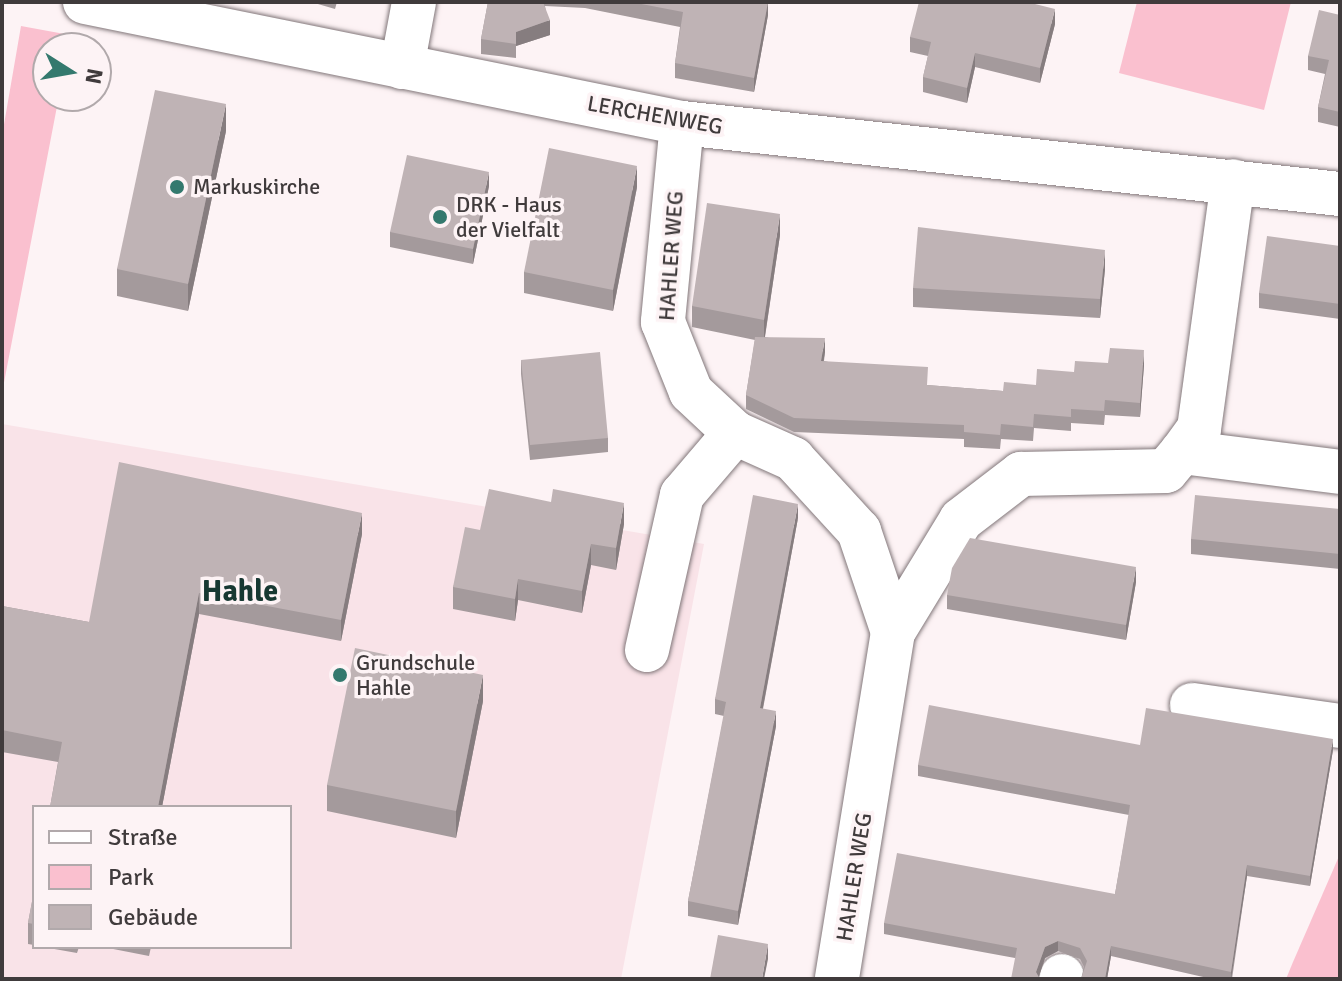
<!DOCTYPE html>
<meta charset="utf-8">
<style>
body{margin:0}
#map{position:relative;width:1342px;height:981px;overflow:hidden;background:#fdf3f5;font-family:Signika,sans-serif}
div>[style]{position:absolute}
.built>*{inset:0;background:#f9e3e8}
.green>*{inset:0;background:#fac0cf}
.roads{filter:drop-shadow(0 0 2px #82777a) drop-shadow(0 0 2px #82777a)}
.minor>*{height:44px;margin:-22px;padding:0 22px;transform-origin:22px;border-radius:22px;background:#fff}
.wall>*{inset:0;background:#a49a9c}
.shaded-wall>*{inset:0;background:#867d7f}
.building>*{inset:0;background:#bfb3b5}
.dots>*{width:22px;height:22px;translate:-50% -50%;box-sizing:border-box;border:4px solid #fdf3f5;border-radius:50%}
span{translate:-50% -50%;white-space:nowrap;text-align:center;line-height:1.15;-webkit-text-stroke:7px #fdf3f5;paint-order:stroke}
.street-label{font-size:22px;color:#403b3c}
.poi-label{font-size:22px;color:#403b3c}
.left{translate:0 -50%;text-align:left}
.district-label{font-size:30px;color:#173832;font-weight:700}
.frame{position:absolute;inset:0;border:4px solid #403b3c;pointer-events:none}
.legend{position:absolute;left:32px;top:805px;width:260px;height:144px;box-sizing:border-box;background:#fdf3f5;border:2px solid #b1a9ab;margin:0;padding:10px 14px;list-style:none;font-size:24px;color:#403b3c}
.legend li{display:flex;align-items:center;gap:16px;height:40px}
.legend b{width:40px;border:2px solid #b1a9ab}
.north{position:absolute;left:32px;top:32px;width:80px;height:80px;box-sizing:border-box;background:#fdf3f5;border:2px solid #b1a9ab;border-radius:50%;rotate:101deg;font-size:22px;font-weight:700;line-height:32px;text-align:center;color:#403b3c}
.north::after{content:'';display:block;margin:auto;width:28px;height:36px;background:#34796e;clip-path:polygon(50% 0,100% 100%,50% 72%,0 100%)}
</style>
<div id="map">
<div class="built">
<div style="clip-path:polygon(evenodd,2px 424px,704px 544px,621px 979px,2px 979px,2px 424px,34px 807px,290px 807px,290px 947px,34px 947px,34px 807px)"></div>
</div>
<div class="green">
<div style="clip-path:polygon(1137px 2px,1291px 2px,1264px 110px,1119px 73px)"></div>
<div style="clip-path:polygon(21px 26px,70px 35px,68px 48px,48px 48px,48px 96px,59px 96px,2px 393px,2px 136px)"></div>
<div style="clip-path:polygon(1340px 854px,1340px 979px,1286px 979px,1293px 962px)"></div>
</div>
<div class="roads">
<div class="minor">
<div style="left:85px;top:2px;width:609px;rotate:11.46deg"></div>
<div style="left:682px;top:123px;width:662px;rotate:6.16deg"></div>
<div style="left:402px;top:67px;width:66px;rotate:-79.5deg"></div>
<div style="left:682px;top:123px;width:200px;rotate:95.5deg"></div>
<div style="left:663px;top:322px;width:75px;rotate:68.2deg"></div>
<div style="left:691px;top:392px;width:60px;rotate:43deg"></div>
<div style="left:735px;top:433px;width:64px;rotate:24.1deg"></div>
<div style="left:793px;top:459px;width:98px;rotate:47.5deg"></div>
<div style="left:859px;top:531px;width:107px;rotate:71.4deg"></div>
<div style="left:893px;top:632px;width:351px;rotate:99.2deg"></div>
<div style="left:1182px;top:452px;width:159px;rotate:7.2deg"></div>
<div style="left:893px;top:632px;width:131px;rotate:-58.7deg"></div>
<div style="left:961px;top:520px;width:76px;rotate:-37.5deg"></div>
<div style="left:1021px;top:474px;width:145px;rotate:-1.2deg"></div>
<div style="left:1166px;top:471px;width:25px;rotate:-50deg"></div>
<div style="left:1182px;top:452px;width:29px;rotate:-54deg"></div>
<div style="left:1199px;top:429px;width:250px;rotate:-82.2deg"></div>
<div style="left:647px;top:650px;width:159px;rotate:-77.3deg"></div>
<div style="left:682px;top:495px;width:82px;rotate:-49.5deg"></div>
<div style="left:1192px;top:705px;width:149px;rotate:8.1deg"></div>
<div style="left:1061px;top:979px;width:3px;rotate:-72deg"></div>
</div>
</div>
<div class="wall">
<div style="clip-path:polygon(311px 2px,337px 2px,335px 9px)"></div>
<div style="clip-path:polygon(488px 2px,768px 2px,768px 15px,754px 92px,675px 78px,675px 63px,680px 27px,585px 8px,545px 6px,550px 35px,516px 46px,516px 58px,481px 54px,481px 39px)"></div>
<div style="clip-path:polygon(1340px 15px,1340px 127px,1318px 122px,1318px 107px,1325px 74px,1308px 70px,1308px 56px)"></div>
<div style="clip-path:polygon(1055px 24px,1040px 83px,975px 67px,967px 103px,923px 92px,923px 77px,928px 56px,910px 52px,910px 37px)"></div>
<div style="clip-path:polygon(226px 131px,188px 311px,117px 296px,117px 269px)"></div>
<div style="clip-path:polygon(489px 186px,473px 264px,390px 247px,390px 232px)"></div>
<div style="clip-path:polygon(637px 187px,613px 311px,524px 293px,524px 272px)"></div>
<div style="clip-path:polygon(780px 235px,765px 337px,825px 352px,824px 361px,927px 385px,1003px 391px,1036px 385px,1074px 372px,1144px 365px,1140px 417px,1105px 415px,1104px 425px,1071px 423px,1071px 431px,1034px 428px,1033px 441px,1001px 439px,1000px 449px,964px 447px,964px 439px,794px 432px,746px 409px,746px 395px,755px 340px,692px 327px,692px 306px)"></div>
<div style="clip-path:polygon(1340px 246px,1340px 319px,1259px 308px,1259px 293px)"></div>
<div style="clip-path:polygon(1105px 269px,1100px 318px,913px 307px,913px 288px)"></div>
<div style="clip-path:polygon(521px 360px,608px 438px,608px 452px,530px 460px,521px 374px)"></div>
<div style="clip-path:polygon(1340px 509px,1340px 569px,1191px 554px,1191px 539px)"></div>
<div style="clip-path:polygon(798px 518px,763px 709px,776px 726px,738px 925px,688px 916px,688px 901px,724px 716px,715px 714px,715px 699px)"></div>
<div style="clip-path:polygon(624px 524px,616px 570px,591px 565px,582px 613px,518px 600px,515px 621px,453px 609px,453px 587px,480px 530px)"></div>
<div style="clip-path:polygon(362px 534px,341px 641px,199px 614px,162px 807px,50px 807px,58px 762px,2px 752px,2px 606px,89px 622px)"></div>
<div style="clip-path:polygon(1136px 582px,1126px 640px,947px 609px,947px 595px)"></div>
<div style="clip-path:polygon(483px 701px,456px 838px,327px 811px,327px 785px)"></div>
<div style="clip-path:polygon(1140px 745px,1333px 750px,1310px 886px,1247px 876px,1232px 979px,1212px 979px,1111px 956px,1107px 979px,1081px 979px,1084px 967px,1080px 959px,1058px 951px,1045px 958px,1039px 977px,1015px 958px,884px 934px,884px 923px,1115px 894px,1129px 815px,918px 776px,918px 765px)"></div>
<div style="clip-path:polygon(34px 891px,34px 945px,28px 944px,28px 923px)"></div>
<div style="clip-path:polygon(43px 947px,79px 947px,77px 953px)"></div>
<div style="clip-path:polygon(103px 947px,151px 947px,149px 956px)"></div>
</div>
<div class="shaded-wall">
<div style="clip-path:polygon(768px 2px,768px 15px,754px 92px,754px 78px)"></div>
<div style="clip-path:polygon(1055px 9px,1055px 24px,1040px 83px,1040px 68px)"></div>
<div style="clip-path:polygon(550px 20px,550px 35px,516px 46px,516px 58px,516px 32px)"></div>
<div style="clip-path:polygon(975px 53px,975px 67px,967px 103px,967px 88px)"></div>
<div style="clip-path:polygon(226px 104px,226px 131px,188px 311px,188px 284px)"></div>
<div style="clip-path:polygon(637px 166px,637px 187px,613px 311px,613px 290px)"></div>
<div style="clip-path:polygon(489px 172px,489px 186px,473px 264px,473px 249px)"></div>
<div style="clip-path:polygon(780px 214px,780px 235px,764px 342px,764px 320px)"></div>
<div style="clip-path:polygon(1105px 250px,1105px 269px,1100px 318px,1100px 299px)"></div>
<div style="clip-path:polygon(825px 338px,825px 352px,821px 375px,821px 361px)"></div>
<div style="clip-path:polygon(1144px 350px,1144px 365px,1140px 417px,1140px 403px)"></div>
<div style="clip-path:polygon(624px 503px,624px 524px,616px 570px,616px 548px)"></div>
<div style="clip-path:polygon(798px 504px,798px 518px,760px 723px,760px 708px)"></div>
<div style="clip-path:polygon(362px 513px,362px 534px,341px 641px,341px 620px)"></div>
<div style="clip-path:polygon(591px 544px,591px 565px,582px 613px,582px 591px)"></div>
<div style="clip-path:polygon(1136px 567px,1136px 582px,1126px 640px,1126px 625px)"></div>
<div style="clip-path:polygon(518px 579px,518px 600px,515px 621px,515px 599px)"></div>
<div style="clip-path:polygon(199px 593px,199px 614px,162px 807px,158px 807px)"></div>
<div style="clip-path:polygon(483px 675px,483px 701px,456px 838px,456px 811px)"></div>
<div style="clip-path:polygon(776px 711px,776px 726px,738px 925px,738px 911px)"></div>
<div style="clip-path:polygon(1333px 739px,1333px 750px,1310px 886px,1310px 876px)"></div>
<div style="clip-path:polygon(1247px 865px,1247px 876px,1231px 979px,1231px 972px)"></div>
<div style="clip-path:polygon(1058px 941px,1058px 951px,1045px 958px,1038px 979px,1036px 972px,1045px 947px)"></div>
<div style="clip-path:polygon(768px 944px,768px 959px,764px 979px,762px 979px)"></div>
<div style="clip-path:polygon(1111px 946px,1111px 956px,1107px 979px,1105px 979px)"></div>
</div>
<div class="building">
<div style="clip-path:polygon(488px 2px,543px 2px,550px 20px,516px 32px,516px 44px,481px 39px)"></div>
<div style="clip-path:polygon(631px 2px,768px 2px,754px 78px,675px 63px,683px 12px)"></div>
<div style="clip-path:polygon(919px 2px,1027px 2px,1055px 9px,1040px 68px,975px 53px,967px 88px,923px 77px,931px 42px,910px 37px)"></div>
<div style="clip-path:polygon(1319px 10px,1340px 15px,1340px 112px,1318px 107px,1329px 60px,1308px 56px)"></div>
<div style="clip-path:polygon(155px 90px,226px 104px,188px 284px,117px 269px)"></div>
<div style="clip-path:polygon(549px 148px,637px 166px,613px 290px,524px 272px)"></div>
<div style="clip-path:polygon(407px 155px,489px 172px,473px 249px,390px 232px)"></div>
<div style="clip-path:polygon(707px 203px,780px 214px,764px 320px,692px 306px)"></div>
<div style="clip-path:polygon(918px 227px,1105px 250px,1100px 299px,913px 288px)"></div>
<div style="clip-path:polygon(1267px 236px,1340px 246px,1340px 304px,1259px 293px)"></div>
<div style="clip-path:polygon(755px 337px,825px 338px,821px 361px,928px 367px,927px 385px,1003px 391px,1004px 382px,1036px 385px,1037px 369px,1074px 372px,1075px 361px,1108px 363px,1110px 348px,1144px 350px,1140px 403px,1105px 400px,1104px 411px,1071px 409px,1071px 417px,1034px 414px,1033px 427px,1001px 424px,1000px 435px,964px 432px,964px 425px,794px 418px,746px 395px)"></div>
<div style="clip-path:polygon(600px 352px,608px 438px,530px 445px,521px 360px)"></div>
<div style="clip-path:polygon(119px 462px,362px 513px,341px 620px,199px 593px,158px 807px,50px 807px,62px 742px,2px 730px,2px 606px,89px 622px)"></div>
<div style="clip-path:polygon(489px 489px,551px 502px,553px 489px,624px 503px,616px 548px,591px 544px,582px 591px,518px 579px,515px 599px,453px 587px,465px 527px,480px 530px)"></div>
<div style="clip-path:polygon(753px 495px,798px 504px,760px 708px,776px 711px,738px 911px,688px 901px,726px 702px,715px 699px)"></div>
<div style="clip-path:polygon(1195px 495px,1340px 509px,1340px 554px,1191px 539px)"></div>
<div style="clip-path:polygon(970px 538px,1136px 567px,1126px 625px,947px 595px,952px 568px)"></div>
<div style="clip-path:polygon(355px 648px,483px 675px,456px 811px,327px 785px)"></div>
<div style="clip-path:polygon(929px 705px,1140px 745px,1146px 708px,1333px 739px,1310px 876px,1247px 865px,1231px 972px,1111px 946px,1105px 979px,1081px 979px,1087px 961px,1080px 948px,1058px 941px,1045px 947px,1036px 972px,1040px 979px,1011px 979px,1017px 948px,884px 923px,897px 853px,1115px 894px,1130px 805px,918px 765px)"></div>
<div style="clip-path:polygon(34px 891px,34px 924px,28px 923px)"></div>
<div style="clip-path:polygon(718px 935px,768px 944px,762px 979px,710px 979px)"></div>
</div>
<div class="dots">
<div style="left:177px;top:187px;background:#34796e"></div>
<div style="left:440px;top:217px;background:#34796e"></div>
<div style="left:340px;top:675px;background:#34796e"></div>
</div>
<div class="street-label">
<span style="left:655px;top:115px;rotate:10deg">LERCHENWEG</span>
<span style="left:671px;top:256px;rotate:-86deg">HAHLER WEG</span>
<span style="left:854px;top:877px;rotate:-81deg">HAHLER WEG</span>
</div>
<div class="poi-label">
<span class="left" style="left:193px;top:187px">Markuskirche</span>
<span class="left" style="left:456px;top:217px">DRK - Haus<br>der Vielfalt</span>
<span class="left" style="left:356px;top:675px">Grundschule<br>Hahle</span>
</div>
<div class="district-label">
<span style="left:240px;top:592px">Hahle</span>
</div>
<div class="frame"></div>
<ul class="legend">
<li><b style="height:10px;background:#fff"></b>Straße</li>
<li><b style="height:22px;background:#fac0cf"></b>Park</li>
<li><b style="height:22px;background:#bfb3b5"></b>Gebäude</li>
</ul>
<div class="north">N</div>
</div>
